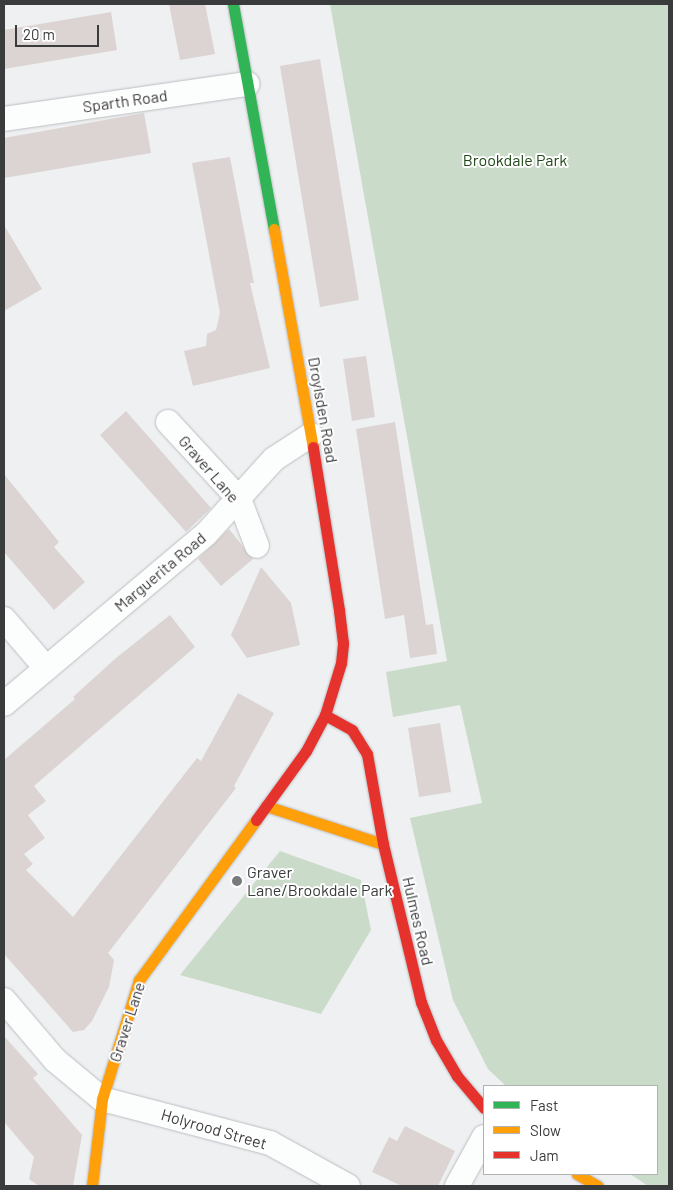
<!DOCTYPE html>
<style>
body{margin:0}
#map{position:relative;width:673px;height:1190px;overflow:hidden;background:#eef0f2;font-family:Barlow,sans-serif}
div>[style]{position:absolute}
.green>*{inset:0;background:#cbdbc9}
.building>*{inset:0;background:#dcd4d2}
.roads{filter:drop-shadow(0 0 1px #bcbec0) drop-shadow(0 0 1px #bcbec0)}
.street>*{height:24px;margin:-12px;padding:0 12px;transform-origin:12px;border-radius:12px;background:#fcfdfd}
.fast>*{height:11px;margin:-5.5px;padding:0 5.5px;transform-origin:5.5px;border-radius:5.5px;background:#30b455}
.slow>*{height:11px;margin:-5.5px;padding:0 5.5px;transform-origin:5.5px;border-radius:5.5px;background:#ff9f0a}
.jam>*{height:11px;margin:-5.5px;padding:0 5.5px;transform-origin:5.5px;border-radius:5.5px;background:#e5322d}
.dots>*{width:14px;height:14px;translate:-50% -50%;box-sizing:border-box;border:2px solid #fff;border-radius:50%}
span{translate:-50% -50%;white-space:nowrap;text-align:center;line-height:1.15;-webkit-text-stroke:4px #fff;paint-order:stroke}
.street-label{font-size:16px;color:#3a3b3d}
.park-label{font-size:16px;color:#204717}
.poi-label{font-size:16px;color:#3a3b3d}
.left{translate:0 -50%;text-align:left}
.frame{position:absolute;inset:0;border:5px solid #3a3b3d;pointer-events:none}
.legend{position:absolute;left:483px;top:1085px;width:175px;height:90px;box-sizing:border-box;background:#fff;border:1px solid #b0b1b1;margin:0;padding:6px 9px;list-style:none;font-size:15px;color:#3a3b3d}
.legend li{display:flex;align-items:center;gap:10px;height:25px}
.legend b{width:25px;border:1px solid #b0b1b1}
.scale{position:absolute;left:15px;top:25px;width:84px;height:22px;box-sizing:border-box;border:2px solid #3a3b3d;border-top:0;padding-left:6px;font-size:15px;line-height:18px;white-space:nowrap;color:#3a3b3d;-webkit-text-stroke:4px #fff;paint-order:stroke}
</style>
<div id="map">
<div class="green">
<div style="clip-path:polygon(330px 4px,669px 4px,669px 1186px,648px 1186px,630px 1174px,657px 1174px,657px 1086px,506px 1086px,488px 1069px,453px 1000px,410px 818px,482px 803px,460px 705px,393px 717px,386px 672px,447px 661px)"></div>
<div style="clip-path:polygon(280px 851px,361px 880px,371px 930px,321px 1014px,180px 975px)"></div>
</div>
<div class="building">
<div style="clip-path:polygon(169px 4px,205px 4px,215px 54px,180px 60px)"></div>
<div style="clip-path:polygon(111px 12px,117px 50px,4px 69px,4px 30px)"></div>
<div style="clip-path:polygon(320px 59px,359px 300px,320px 307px,280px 66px)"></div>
<div style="clip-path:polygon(144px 113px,151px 153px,4px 178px,4px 138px)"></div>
<div style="clip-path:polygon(230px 157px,254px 283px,250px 283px,270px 368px,193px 386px,184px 351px,206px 346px,207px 334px,216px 330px,220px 313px,192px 163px)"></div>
<div style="clip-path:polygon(4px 225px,42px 289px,4px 311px)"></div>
<div style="clip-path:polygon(366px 356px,375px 417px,352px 421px,343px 359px)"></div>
<div style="clip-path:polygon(126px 411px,211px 508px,186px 532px,100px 435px)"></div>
<div style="clip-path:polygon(395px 422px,426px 625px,433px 624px,437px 654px,410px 658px,404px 615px,385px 619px,356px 429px)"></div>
<div style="clip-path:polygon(4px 474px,59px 542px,54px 547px,85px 582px,54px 610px,4px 552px)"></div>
<div style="clip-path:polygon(229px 529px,253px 559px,221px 586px,198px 559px)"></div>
<div style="clip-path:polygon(261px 567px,291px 603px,300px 645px,247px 658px,231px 635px)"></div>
<div style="clip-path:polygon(170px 615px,195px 647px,34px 786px,46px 801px,28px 815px,45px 838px,24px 854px,33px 864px,26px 870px,73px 917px,197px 758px,201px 761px,238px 693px,274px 713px,234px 786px,236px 788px,108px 953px,114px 960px,109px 987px,92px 1021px,84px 1030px,73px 1032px,4px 954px,4px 760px,75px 699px,73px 697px,116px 658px)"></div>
<div style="clip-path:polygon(440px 723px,451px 792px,419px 797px,408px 728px)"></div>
<div style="clip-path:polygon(4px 1036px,38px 1074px,33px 1078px,82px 1135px,73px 1186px,39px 1186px,29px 1179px,34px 1157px,4px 1122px)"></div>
<div style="clip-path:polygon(405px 1126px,455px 1151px,438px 1186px,402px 1186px,372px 1172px,389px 1137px,397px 1141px)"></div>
</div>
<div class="roads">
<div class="street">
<div style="left:4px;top:119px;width:246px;rotate:-8.2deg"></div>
<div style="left:168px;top:422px;width:105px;rotate:47.3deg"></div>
<div style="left:239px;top:499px;width:50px;rotate:69deg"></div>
<div style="left:4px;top:619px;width:65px;rotate:49.4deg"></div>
<div style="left:4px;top:704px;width:264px;rotate:-40.1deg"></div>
<div style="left:206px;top:534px;width:101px;rotate:-47.8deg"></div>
<div style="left:274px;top:459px;width:44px;rotate:-33deg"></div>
<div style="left:4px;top:1000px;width:79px;rotate:49.6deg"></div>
<div style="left:55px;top:1060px;width:61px;rotate:39.7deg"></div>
<div style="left:102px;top:1099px;width:174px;rotate:14.7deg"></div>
<div style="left:270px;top:1143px;width:89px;rotate:28.9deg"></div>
<div style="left:457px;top:1186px;width:56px;rotate:-61.1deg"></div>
</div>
<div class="fast">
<div style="left:233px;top:4px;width:229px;rotate:79.7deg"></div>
</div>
<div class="slow">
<div style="left:274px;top:229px;width:221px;rotate:79.9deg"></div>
<div style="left:266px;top:806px;width:123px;rotate:18deg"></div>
<div style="left:577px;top:1174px;width:24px;rotate:30deg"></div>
<div style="left:92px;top:1186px;width:88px;rotate:-83.4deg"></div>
<div style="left:102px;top:1099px;width:125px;rotate:-72.7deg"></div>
<div style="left:139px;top:980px;width:198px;rotate:-53.8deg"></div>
</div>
<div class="jam">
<div style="left:325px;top:715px;width:31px;rotate:29deg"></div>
<div style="left:352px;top:730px;width:28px;rotate:58deg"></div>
<div style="left:367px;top:754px;width:91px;rotate:79.9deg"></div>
<div style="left:383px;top:844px;width:163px;rotate:76.5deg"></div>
<div style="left:421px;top:1002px;width:41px;rotate:68.5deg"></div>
<div style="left:436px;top:1040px;width:42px;rotate:59.7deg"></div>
<div style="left:457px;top:1076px;width:42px;rotate:49.8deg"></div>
<div style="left:256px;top:820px;width:85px;rotate:-54.1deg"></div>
<div style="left:306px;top:751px;width:41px;rotate:-62.2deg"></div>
<div style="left:325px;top:715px;width:54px;rotate:-72.9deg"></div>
<div style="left:341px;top:663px;width:20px;rotate:-84deg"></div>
<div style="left:343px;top:643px;width:33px;rotate:-97deg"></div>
<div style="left:339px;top:610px;width:165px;rotate:-99.1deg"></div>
</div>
</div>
<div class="dots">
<div style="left:237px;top:881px;background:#797a7c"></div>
</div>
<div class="street-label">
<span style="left:125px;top:101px;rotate:-8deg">Sparth Road</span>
<span style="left:323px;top:410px;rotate:80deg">Droylsden Road</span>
<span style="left:209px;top:469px;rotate:49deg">Graver Lane</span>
<span style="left:160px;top:572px;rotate:-40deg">Marguerita Road</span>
<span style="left:418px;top:921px;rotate:77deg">Hulmes Road</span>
<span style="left:127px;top:1022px;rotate:-72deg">Graver Lane</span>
<span style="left:214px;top:1129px;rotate:16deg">Holyrood Street</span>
</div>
<div class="park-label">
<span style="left:515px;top:160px">Brookdale Park</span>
</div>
<div class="poi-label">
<span class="left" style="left:247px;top:881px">Graver<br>Lane/Brookdale Park</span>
</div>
<div class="frame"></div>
<ul class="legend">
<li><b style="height:6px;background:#30b455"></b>Fast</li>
<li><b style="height:6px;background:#ff9f0a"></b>Slow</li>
<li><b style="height:6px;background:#e5322d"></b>Jam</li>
</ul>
<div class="scale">20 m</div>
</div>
